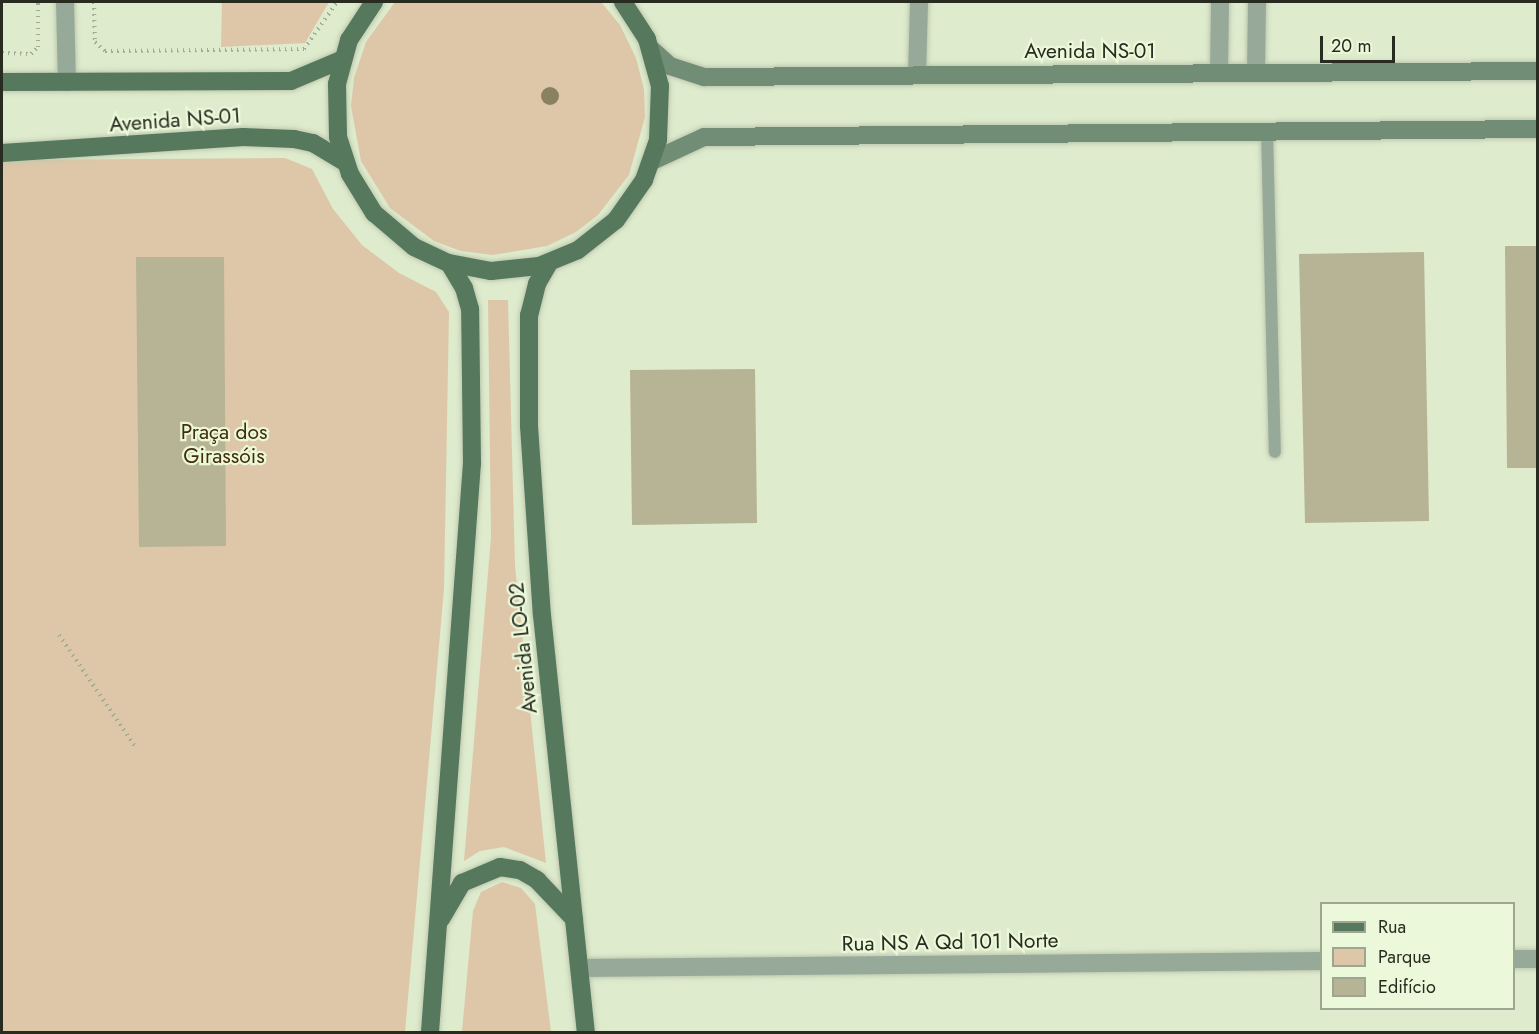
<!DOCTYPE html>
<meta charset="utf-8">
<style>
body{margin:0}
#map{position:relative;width:1539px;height:1034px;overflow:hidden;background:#deebcd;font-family:Jost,sans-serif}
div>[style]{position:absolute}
.green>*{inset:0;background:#ddc7a8}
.building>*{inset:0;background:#b7b395}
.path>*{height:4px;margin-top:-2px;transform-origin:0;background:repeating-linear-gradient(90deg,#a1ab94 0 1.5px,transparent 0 6px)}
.roads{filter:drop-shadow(0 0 2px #bdc8ae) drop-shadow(0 0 2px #bdc8ae)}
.lane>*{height:12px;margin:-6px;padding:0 6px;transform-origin:6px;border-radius:6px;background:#97aa9a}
.street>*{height:18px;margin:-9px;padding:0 9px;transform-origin:9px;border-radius:9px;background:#97aa9a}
.secondary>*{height:18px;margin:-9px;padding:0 9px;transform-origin:9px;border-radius:9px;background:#718d76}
.primary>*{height:18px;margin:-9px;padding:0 9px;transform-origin:9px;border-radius:9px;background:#56785c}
.trees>*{width:18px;height:18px;margin:-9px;border-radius:50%;background:#888261}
span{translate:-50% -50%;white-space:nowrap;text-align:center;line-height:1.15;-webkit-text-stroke:4.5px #ecf8da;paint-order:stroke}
.street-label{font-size:21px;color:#272b20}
.park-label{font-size:21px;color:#422d08}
.frame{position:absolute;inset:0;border:3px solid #272b20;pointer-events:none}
.legend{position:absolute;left:1320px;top:902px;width:195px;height:108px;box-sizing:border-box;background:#ecf8da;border:2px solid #9da690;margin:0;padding:8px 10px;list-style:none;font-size:18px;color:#272b20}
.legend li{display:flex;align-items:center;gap:12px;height:30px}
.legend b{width:30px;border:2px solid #9da690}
.scale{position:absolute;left:1320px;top:36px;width:75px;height:27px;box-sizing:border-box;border:3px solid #272b20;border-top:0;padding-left:8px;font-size:18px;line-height:21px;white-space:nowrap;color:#272b20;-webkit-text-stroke:4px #ecf8da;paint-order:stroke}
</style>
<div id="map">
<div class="green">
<div style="clip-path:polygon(222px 2px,329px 2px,305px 43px,221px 47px)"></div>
<div style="clip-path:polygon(395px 2px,602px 3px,620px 25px,636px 58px,644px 89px,645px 117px,629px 175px,598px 215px,576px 232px,547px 246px,493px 255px,461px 251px,434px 241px,390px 208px,361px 161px,351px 106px,354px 78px,366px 42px)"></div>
<div style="clip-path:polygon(285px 158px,312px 169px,333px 209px,362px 245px,399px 273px,436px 292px,449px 312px,444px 589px,405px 1032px,2px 1032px,2px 160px)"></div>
<div style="clip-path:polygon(488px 300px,508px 300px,515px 566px,546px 863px,504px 847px,480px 851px,464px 861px,491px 537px)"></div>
<div style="clip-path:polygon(502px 882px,521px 888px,535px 904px,551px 1032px,462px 1032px,473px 911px,481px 892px)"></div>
</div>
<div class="building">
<div style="clip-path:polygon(1505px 246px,1538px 246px,1538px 468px,1507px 468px)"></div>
<div style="clip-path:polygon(1424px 252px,1429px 521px,1305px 523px,1299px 254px)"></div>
<div style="clip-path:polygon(136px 257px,224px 257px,226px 546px,139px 547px)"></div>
<div style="clip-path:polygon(755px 369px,757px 523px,632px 525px,630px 370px)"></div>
</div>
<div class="path">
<div style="left:94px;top:2px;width:40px;rotate:88.6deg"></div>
<div style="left:95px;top:42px;width:13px;rotate:42deg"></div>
<div style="left:105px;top:51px;width:199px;rotate:-0.6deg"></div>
<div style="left:304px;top:49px;width:57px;rotate:-54.9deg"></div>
<div style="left:2px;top:53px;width:29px;rotate:2deg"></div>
<div style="left:31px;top:54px;width:10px;rotate:-45deg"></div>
<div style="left:38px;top:47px;width:45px;rotate:-90deg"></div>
<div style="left:59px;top:635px;width:137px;rotate:55.7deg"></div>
</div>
<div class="roads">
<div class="lane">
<div style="left:1267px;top:131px;width:321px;rotate:88.6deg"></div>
</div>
<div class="street">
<div style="left:65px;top:2px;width:80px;rotate:88.6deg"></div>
<div style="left:1219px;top:73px;width:71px;rotate:-89.2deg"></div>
<div style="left:1256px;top:73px;width:71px;rotate:-89.2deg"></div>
<div style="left:917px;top:75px;width:73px;rotate:-88.4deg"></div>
<div style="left:1514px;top:959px;width:24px"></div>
<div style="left:580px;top:968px;width:742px;rotate:-0.54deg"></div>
</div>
<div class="secondary">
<div style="left:651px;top:49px;width:25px;rotate:42deg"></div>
<div style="left:670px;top:66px;width:36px;rotate:18deg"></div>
<div style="left:704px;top:77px;width:834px;rotate:-0.41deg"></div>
<div style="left:652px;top:161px;width:57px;rotate:-24.8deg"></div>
<div style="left:704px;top:137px;width:834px;rotate:-0.55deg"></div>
</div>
<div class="primary">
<div style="left:374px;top:2px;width:45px;rotate:123.3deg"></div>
<div style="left:349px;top:40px;width:46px;rotate:105.3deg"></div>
<div style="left:337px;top:84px;width:53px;rotate:88.9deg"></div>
<div style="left:338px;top:137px;width:39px;rotate:72deg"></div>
<div style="left:350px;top:174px;width:46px;rotate:58.4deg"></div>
<div style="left:374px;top:213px;width:52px;rotate:40.4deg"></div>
<div style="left:414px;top:247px;width:38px;rotate:25deg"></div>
<div style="left:449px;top:263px;width:43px;rotate:10.8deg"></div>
<div style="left:491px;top:271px;width:48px;rotate:-5.9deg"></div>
<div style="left:539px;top:266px;width:42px;rotate:-22.3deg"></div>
<div style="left:578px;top:250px;width:48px;rotate:-38.3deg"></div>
<div style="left:616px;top:220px;width:49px;rotate:-55deg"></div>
<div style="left:644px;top:180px;width:42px;rotate:-70.7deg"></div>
<div style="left:658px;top:140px;width:54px;rotate:-87.9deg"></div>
<div style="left:660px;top:86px;width:49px;rotate:-105.5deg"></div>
<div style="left:647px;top:39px;width:44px;rotate:-123deg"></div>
<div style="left:2px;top:82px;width:289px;rotate:-0.2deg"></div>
<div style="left:291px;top:81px;width:56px;rotate:-22.9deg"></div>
<div style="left:2px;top:153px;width:242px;rotate:-3.8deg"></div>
<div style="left:243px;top:137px;width:51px;rotate:2.2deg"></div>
<div style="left:294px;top:139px;width:19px;rotate:12deg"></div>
<div style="left:313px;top:143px;width:37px;rotate:31deg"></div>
<div style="left:549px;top:263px;width:24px;rotate:120deg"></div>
<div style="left:537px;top:284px;width:32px;rotate:104deg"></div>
<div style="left:529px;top:315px;width:111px;rotate:90deg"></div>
<div style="left:529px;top:426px;width:189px;rotate:86.1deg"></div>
<div style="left:542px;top:615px;width:419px;rotate:84deg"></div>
<div style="left:441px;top:919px;width:42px;rotate:-59.7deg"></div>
<div style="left:462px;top:883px;width:41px;rotate:-22.8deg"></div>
<div style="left:500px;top:867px;width:20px;rotate:9deg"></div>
<div style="left:520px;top:870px;width:20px;rotate:30deg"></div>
<div style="left:537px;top:880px;width:54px;rotate:46.5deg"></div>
<div style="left:430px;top:1032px;width:571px;rotate:-85.78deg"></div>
<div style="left:472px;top:463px;width:154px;rotate:-90.7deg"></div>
<div style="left:470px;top:309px;width:22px;rotate:-106deg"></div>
<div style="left:464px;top:288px;width:29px;rotate:-121deg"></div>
</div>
</div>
<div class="trees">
<div style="left:550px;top:96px"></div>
</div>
<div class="street-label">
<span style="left:1090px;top:51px">Avenida NS-01</span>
<span style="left:175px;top:120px;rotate:-4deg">Avenida NS-01</span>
<span style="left:523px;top:648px;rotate:-96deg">Avenida LO-02</span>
<span style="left:950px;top:942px;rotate:-1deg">Rua NS A Qd 101 Norte</span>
</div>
<div class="park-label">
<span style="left:224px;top:444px">Praça dos<br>Girassóis</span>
</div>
<div class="frame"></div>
<ul class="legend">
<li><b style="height:8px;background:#56785c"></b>Rua</li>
<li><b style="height:16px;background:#ddc7a8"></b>Parque</li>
<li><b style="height:16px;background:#b7b395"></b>Edifício</li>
</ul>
<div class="scale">20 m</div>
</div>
